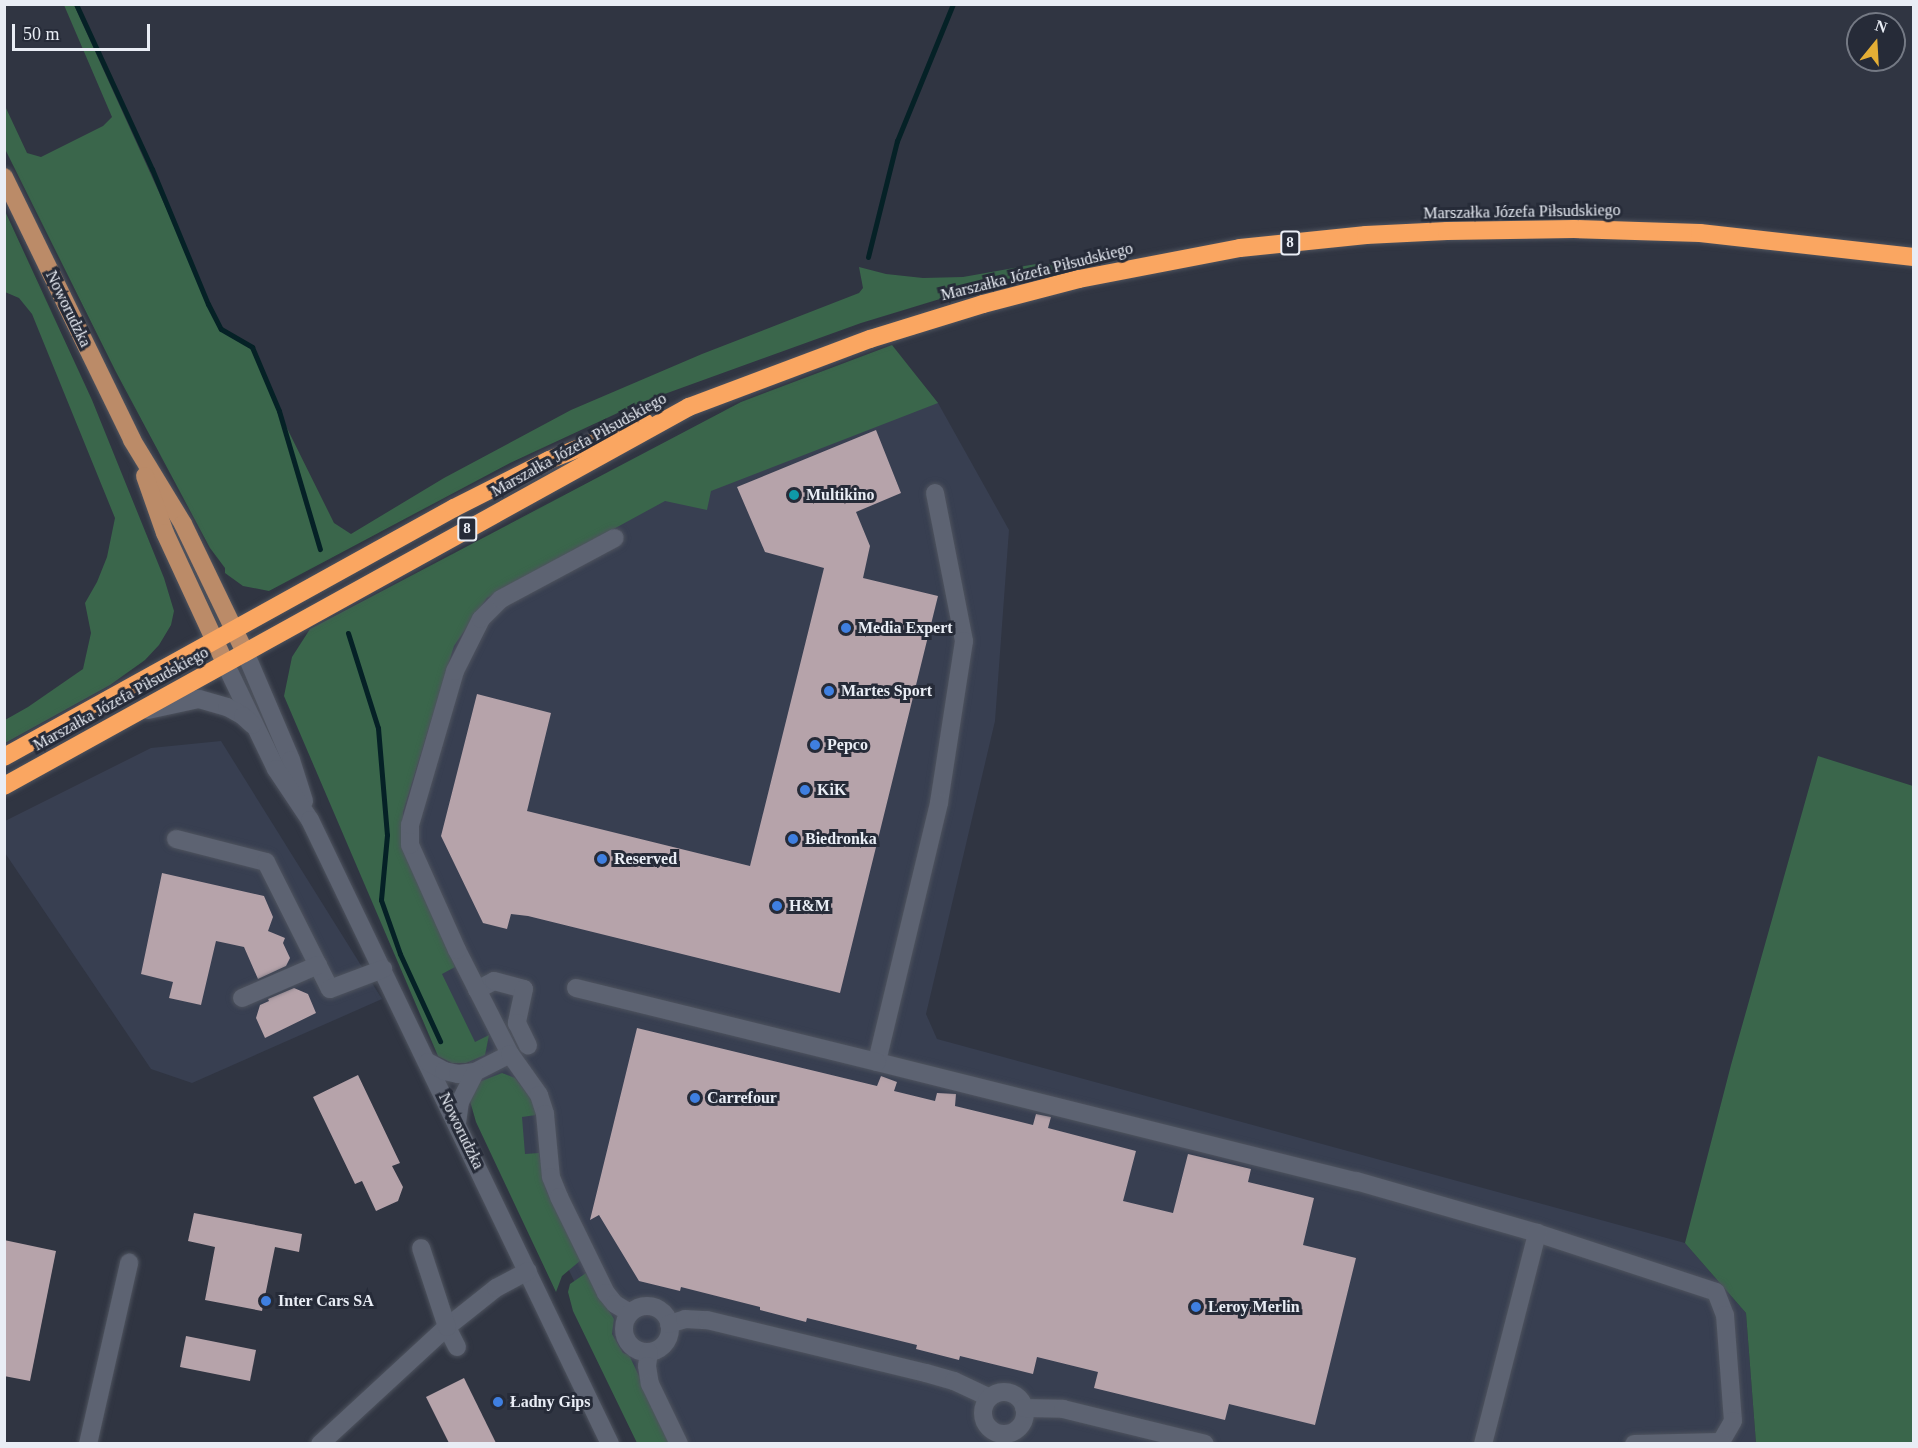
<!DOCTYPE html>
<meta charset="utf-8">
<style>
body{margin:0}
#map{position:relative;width:1918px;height:1448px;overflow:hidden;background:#303542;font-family:Georgia,serif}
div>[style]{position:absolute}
.built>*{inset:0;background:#383f51}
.green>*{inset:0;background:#3a664b}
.stream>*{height:5px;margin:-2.5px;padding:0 2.5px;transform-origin:2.5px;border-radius:2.5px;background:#052126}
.building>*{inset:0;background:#b6a3aa}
.roads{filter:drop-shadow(0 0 2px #4e535e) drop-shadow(0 0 2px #4e535e)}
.minor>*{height:18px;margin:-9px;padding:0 9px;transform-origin:9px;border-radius:9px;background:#5d6372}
.minor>.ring{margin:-9px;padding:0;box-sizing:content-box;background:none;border:18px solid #5d6372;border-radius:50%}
.major>*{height:18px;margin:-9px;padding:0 9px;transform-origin:9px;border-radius:9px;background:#bb8b68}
.highway>*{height:18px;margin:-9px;padding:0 9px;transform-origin:9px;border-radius:9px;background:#faa661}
.dots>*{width:16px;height:16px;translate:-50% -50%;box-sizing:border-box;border:3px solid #262b38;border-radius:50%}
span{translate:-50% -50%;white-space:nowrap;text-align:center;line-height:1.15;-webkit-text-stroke:6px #262b38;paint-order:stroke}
.shield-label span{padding:2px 4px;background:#262b38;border:2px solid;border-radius:4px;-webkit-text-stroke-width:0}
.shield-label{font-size:15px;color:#e9edf5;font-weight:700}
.street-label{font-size:16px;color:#e9edf5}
.poi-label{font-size:16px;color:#e9edf5;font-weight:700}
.left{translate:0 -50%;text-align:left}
.frame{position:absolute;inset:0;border:6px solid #e9edf5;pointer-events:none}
.north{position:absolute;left:1846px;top:12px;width:60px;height:60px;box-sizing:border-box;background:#262b38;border:2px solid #747984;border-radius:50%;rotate:18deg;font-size:16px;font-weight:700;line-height:24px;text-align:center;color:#e9edf5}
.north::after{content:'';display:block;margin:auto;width:21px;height:27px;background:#e4ae35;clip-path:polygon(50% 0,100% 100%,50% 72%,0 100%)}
.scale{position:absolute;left:12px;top:24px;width:138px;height:27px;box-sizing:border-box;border:3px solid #e9edf5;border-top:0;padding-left:8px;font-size:18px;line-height:21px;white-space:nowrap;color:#e9edf5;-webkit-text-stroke:4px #262b38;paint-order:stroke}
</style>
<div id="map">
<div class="built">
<div style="clip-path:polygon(916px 376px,938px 403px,1009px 530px,995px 721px,926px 1014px,937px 1039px,1685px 1243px,1746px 1313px,1756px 1443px,652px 1443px,394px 906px,392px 826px,442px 596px)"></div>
<div style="clip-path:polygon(221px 741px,382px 999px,192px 1083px,151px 1069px,5px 853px,5px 821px,151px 748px)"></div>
</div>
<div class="green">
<div style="clip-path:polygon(64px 5px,74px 5px,221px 329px,252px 347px,279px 412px,334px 523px,351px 534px,444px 478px,571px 410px,702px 354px,859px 293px,863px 288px,859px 267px,886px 274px,923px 278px,963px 277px,1036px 264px,1052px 264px,1060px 268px,953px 295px,861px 323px,637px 404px,510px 463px,269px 591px,243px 586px,225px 573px,225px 568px,210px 548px,116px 372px,5px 149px,5px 106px,27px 153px,41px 157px,103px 126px,112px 117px)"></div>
<div style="clip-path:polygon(5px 211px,92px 400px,164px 578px,174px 611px,171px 625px,159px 645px,145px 660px,110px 685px,5px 743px,5px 720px,28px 707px,83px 669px,91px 633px,85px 603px,97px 582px,107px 557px,115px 518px,32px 314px,19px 298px,5px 292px)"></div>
<div style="clip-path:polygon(892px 345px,938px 403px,711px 491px,707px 510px,665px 501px,487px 598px,454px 646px,403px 812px,403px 834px,455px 967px,442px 974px,475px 1042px,489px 1035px,485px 1055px,466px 1063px,452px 1063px,438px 1056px,284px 696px,292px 657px,310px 629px,741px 402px)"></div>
<div style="clip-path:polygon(1818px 756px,1913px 786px,1913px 1443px,1756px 1443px,1746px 1313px,1685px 1243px,1731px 1065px)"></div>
<div style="clip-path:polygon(502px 1073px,515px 1078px,533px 1101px,536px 1115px,522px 1117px,525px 1154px,539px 1153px,546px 1190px,581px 1260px,562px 1276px,556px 1292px,476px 1122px,470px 1101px,479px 1082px)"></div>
<div style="clip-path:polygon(586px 1273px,614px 1319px,612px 1334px,623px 1353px,629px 1355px,671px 1443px,637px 1443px,573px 1311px,568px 1292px,570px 1284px)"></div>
</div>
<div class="stream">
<div style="left:76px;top:4px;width:182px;rotate:65.3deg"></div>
<div style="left:152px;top:169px;width:146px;rotate:67.5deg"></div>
<div style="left:208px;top:304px;width:28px;rotate:63deg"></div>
<div style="left:221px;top:329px;width:36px;rotate:30deg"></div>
<div style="left:252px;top:347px;width:69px;rotate:67.1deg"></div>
<div style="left:279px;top:411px;width:144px;rotate:73.5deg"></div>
<div style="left:868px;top:257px;width:120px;rotate:-76deg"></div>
<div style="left:897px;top:141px;width:148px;rotate:-67.8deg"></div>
<div style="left:348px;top:633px;width:100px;rotate:72.5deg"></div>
<div style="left:378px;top:728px;width:107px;rotate:85.2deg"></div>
<div style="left:387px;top:835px;width:65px;rotate:95.3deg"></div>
<div style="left:381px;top:900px;width:57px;rotate:70.6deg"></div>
<div style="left:400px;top:954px;width:96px;rotate:65.3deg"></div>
</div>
<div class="building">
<div style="clip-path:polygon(876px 430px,901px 493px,856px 512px,870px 546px,863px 578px,938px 596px,840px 993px,528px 916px,511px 914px,507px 929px,483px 923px,441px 836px,477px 694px,551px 713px,527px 811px,750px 866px,824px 568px,765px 552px,737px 487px)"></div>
<div style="clip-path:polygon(162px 873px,264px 896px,273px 917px,268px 931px,285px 938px,283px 943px,290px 958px,286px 966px,258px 979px,244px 947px,216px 941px,201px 1005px,169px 998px,173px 982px,141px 974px)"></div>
<div style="clip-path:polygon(294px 988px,308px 994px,316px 1013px,265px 1038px,256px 1018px,260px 1005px,269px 1001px,268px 999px)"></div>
<div style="clip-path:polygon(637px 1028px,877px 1086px,881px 1076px,897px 1082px,894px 1091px,935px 1101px,937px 1093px,956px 1094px,955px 1106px,1033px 1125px,1036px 1114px,1051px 1117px,1048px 1128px,1136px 1151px,1123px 1201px,1173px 1213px,1188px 1154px,1251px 1169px,1248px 1182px,1314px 1198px,1303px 1245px,1356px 1258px,1315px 1425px,1229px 1404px,1225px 1420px,1094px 1388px,1098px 1372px,1037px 1357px,1033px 1374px,960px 1356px,959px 1360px,916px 1349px,917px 1345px,807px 1318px,806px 1322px,760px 1310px,760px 1307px,681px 1287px,680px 1291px,639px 1281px,599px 1215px,590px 1220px)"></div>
<div style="clip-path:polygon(358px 1075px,400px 1163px,392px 1166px,403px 1187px,398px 1201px,376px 1211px,362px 1181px,355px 1184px,313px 1097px)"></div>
<div style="clip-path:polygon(194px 1213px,302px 1234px,299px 1252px,275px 1247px,262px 1311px,205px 1300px,215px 1247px,188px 1241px)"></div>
<div style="clip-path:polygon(4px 1240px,56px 1251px,30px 1381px,4px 1376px)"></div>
<div style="clip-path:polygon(186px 1336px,256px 1350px,250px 1381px,180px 1367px)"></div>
<div style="clip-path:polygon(464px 1378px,496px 1443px,449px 1443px,426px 1397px)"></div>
</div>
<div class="roads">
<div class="minor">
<div style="left:935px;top:493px;width:151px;rotate:78.9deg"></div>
<div style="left:964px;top:641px;width:164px;rotate:98.8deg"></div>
<div style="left:939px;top:803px;width:266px;rotate:103.5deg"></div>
<div style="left:877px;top:1062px;width:494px;rotate:14deg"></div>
<div style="left:1356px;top:1181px;width:188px;rotate:16deg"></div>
<div style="left:1537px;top:1233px;width:188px;rotate:18.2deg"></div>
<div style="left:1716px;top:1292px;width:25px;rotate:69deg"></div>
<div style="left:1725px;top:1315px;width:106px;rotate:85.7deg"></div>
<div style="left:1733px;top:1421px;width:24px;rotate:120deg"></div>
<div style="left:1721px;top:1442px;width:87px;rotate:178.7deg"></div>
<div style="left:245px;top:652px;width:117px;rotate:66.9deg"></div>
<div style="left:291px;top:760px;width:43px;rotate:72.4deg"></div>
<div style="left:225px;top:663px;width:118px;rotate:64.3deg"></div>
<div style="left:276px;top:769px;width:61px;rotate:56.3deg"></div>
<div style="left:310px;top:820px;width:692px;rotate:64.32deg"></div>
<div style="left:148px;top:710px;width:52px;rotate:-12.2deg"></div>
<div style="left:199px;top:699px;width:29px;rotate:16deg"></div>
<div style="left:227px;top:707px;width:18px;rotate:29deg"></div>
<div style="left:243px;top:716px;width:13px;rotate:42deg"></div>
<div style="left:176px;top:839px;width:93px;rotate:14.3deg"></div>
<div style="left:266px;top:862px;width:142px;rotate:63.3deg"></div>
<div style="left:330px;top:989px;width:57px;rotate:-20.7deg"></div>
<div style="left:576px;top:988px;width:310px;rotate:13.8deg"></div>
<div style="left:477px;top:990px;width:19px;rotate:-28deg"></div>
<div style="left:494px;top:981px;width:31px;rotate:15deg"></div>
<div style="left:524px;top:989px;width:35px;rotate:102deg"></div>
<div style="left:517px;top:1023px;width:25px;rotate:64deg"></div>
<div style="left:242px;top:998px;width:83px;rotate:-23.5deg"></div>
<div style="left:510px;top:1054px;width:117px;rotate:-117deg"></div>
<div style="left:457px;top:950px;width:115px;rotate:-114.1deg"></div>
<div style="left:410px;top:845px;width:20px;rotate:-90deg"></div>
<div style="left:410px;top:825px;width:160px;rotate:-73.7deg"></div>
<div style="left:455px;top:671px;width:58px;rotate:-63.4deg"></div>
<div style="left:481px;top:619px;width:28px;rotate:-45deg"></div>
<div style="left:501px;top:599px;width:129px;rotate:-28.2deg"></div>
<div style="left:428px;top:1062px;width:18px;rotate:29deg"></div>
<div style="left:444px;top:1071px;width:14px;rotate:12deg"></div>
<div style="left:458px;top:1074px;width:17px;rotate:-7deg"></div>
<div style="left:475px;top:1072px;width:39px;rotate:-27deg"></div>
<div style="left:510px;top:1054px;width:50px;rotate:54.7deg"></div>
<div style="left:539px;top:1095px;width:20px;rotate:72deg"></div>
<div style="left:545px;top:1114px;width:63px;rotate:84.6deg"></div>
<div style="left:551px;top:1177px;width:22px;rotate:68deg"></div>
<div style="left:559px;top:1197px;width:107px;rotate:63.9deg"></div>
<div style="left:606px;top:1293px;width:14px;rotate:51deg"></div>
<div style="left:615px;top:1304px;width:17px;rotate:31deg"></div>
<div style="left:457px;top:1123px;width:21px;rotate:-82deg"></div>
<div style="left:460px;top:1102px;width:34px;rotate:-63deg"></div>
<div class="ring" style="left:624px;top:1306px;width:28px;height:28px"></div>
<div style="left:669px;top:1324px;width:17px;rotate:-17deg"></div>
<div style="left:685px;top:1319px;width:22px;rotate:3deg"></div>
<div style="left:707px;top:1320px;width:225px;rotate:13.6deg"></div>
<div style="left:926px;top:1373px;width:29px;rotate:16deg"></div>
<div style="left:954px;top:1381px;width:38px;rotate:25deg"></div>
<div style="left:457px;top:1347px;width:22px;rotate:-117deg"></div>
<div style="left:447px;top:1327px;width:63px;rotate:-38.5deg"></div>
<div style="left:496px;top:1288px;width:36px;rotate:-28deg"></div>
<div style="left:649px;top:1352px;width:14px;rotate:98deg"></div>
<div style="left:647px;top:1366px;width:18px;rotate:81deg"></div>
<div style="left:650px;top:1384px;width:67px;rotate:64.2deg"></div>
<div class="ring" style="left:983px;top:1392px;width:24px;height:24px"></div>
<div style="left:1024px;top:1408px;width:39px;rotate:1deg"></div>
<div style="left:1063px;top:1409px;width:146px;rotate:13.8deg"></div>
<div style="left:88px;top:1444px;width:186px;rotate:-77.2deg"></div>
<div style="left:320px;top:1444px;width:173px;rotate:-42.7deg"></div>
<div style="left:447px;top:1327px;width:83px;rotate:-108.2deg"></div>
<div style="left:1483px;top:1444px;width:218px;rotate:-75.6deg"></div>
</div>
<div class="major">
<div style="left:4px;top:177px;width:292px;rotate:64deg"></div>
<div style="left:132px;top:440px;width:98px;rotate:58.7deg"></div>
<div style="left:183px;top:524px;width:142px;rotate:64.2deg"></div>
<div style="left:145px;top:476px;width:60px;rotate:70.7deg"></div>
<div style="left:165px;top:533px;width:143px;rotate:65.2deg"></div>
</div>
<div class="highway">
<div style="left:4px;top:757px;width:514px;rotate:-28.96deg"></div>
<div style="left:454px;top:508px;width:106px;rotate:-26.8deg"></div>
<div style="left:549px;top:460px;width:103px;rotate:-21.6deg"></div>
<div style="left:4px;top:786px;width:783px;rotate:-28.96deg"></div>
<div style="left:689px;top:407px;width:193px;rotate:-20.6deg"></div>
<div style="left:870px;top:339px;width:118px;rotate:-17.2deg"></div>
<div style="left:983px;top:304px;width:99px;rotate:-14.6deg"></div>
<div style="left:1079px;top:279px;width:164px;rotate:-10.9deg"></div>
<div style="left:1240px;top:248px;width:127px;rotate:-5.9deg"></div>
<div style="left:1366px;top:235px;width:81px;rotate:-2.8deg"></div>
<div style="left:1447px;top:231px;width:127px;rotate:-0.9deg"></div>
<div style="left:1574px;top:229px;width:126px;rotate:1.8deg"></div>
<div style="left:1700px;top:233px;width:215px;rotate:6.4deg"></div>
</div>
</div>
<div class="dots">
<div style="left:794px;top:495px;background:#0f9aa8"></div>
<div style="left:846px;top:628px;background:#3f7fe0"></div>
<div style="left:829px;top:691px;background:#3f7fe0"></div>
<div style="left:815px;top:745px;background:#3f7fe0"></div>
<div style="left:805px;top:790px;background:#3f7fe0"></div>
<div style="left:793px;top:839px;background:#3f7fe0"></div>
<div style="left:602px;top:859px;background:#3f7fe0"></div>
<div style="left:777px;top:906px;background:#3f7fe0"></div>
<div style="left:695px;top:1098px;background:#3f7fe0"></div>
<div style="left:266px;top:1301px;background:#3f7fe0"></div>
<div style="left:1196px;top:1307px;background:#3f7fe0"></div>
<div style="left:498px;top:1402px;background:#3f7fe0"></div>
</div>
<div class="shield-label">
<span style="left:1290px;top:243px">8</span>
<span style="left:467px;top:529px">8</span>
</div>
<div class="street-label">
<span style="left:1522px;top:212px;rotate:-1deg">Marszałka Józefa Piłsudskiego</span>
<span style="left:1037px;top:272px;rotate:-14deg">Marszałka Józefa Piłsudskiego</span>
<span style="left:68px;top:309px;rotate:64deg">Noworudzka</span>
<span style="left:579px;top:445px;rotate:-29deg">Marszałka Józefa Piłsudskiego</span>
<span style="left:121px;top:699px;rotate:-29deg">Marszałka Józefa Piłsudskiego</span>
<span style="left:461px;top:1131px;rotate:64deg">Noworudzka</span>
</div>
<div class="poi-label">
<span class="left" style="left:806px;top:495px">Multikino</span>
<span class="left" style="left:858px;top:628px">Media Expert</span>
<span class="left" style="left:841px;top:691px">Martes Sport</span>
<span class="left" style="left:827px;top:745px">Pepco</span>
<span class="left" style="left:817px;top:790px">KiK</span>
<span class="left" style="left:805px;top:839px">Biedronka</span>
<span class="left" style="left:614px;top:859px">Reserved</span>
<span class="left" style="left:789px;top:906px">H&amp;M</span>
<span class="left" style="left:707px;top:1098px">Carrefour</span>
<span class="left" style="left:278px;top:1301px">Inter Cars SA</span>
<span class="left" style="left:1208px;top:1307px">Leroy Merlin</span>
<span class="left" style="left:510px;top:1402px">Ładny Gips</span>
</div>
<div class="frame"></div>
<div class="north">N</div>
<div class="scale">50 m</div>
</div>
